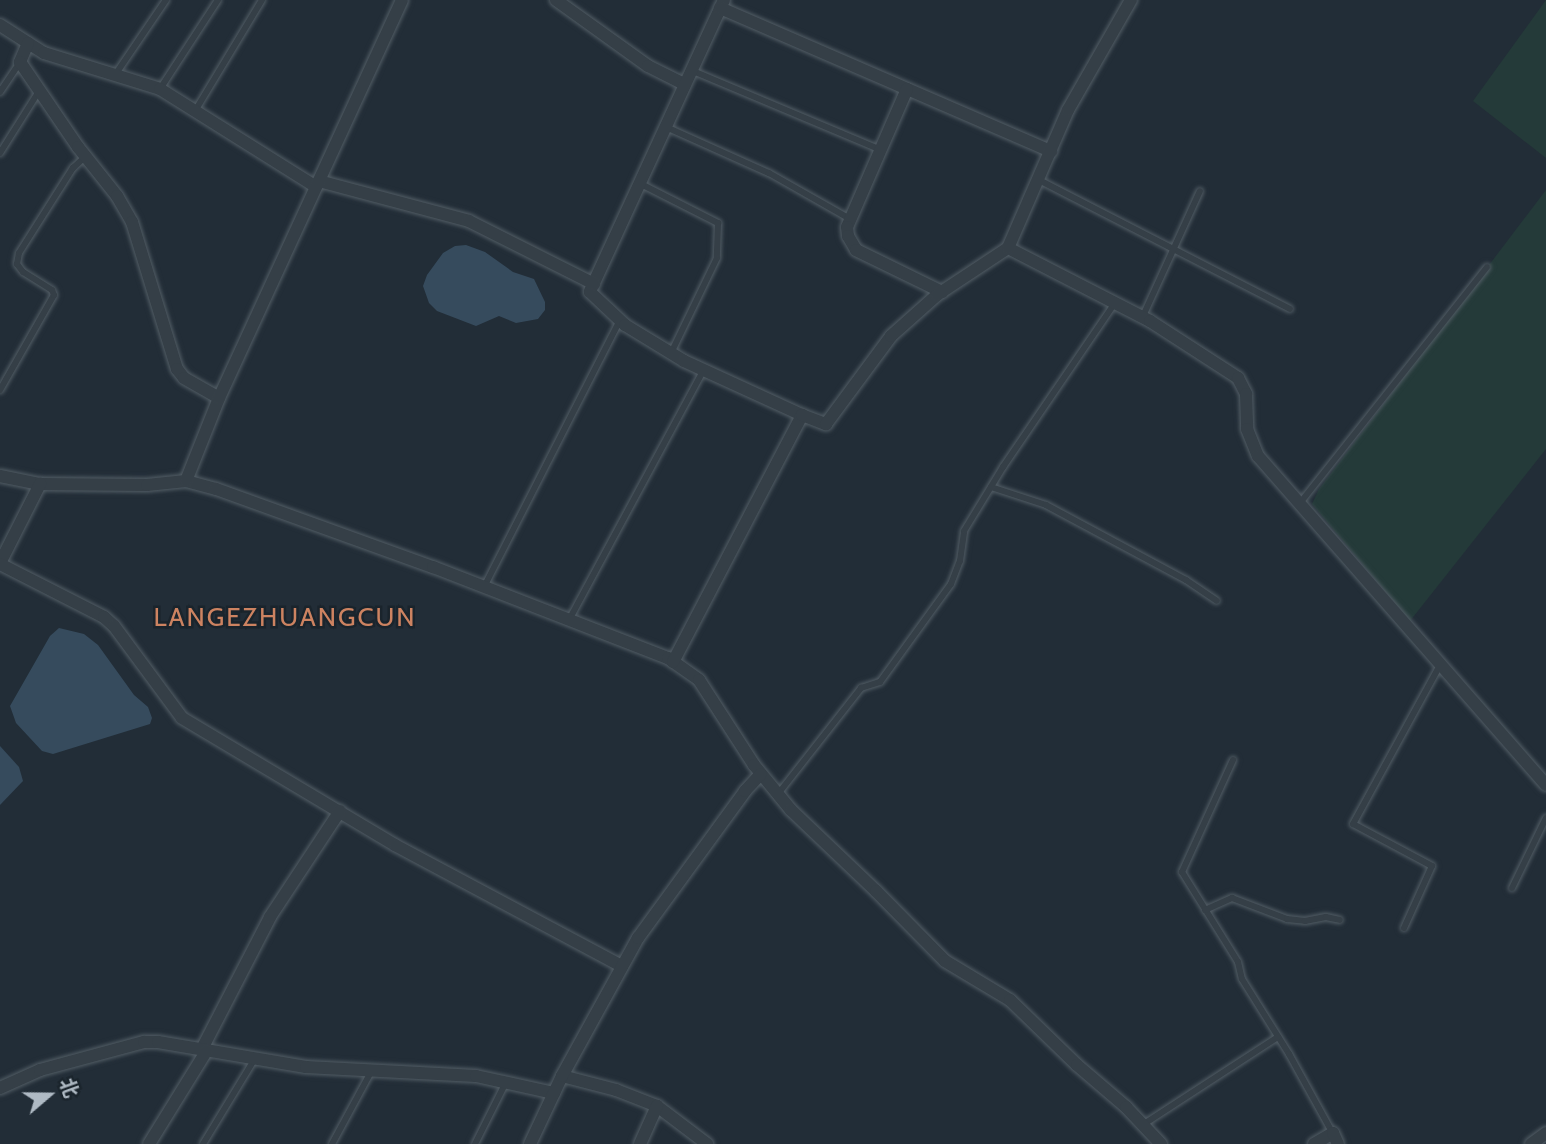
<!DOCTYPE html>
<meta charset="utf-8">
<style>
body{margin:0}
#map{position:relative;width:1546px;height:1144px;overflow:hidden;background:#222d37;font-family:Cabin,"Noto Sans SC",sans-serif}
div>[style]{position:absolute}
.green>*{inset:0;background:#243a39}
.water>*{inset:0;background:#364b5d}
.roads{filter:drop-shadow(0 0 2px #525d65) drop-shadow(0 0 2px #525d65)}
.service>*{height:6px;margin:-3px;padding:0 3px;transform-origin:3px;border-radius:3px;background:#353f47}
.minor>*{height:12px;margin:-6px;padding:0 6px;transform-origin:6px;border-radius:6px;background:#353f47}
span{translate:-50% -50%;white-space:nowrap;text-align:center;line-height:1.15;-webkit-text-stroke:5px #1a242c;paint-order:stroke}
.quarter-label{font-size:26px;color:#cd8361;letter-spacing:2px}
.north{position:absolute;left:14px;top:1060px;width:70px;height:70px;-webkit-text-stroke:5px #1a242c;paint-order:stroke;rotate:70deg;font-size:19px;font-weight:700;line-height:28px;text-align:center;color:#afbac4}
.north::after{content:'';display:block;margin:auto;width:24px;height:32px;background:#afbac4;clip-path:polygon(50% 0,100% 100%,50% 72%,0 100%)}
</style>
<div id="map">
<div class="green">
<div style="clip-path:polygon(1546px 0,1546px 158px,1473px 101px)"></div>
<div style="clip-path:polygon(1546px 190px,1546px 449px,1410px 621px,1312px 504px,1319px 489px)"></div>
</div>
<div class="water">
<div style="clip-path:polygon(466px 245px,485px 252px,513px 272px,534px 279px,545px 302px,545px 310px,538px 319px,516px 323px,499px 316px,476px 326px,437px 311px,429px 303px,423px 286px,427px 275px,443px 253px,455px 246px)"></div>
<div style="clip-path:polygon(59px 628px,84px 634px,98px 645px,134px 695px,148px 707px,152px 718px,150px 724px,53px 754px,42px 751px,16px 723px,10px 706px,50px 636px)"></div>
<div style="clip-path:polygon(0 746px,19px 767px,23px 781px,0 805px)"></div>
</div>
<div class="roads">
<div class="service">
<div style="left:693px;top:71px;width:204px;rotate:22.8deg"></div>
<div style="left:115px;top:75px;width:91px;rotate:-55.8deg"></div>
<div style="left:160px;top:89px;width:106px;rotate:-56.9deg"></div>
<div style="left:0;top:92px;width:36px;rotate:-56deg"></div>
<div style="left:195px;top:111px;width:130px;rotate:-58.9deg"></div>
<div style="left:666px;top:127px;width:113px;rotate:24.1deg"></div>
<div style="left:769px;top:173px;width:93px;rotate:29.6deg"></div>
<div style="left:0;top:153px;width:73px;rotate:-57.8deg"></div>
<div style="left:1039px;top:180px;width:282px;rotate:27.2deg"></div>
<div style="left:639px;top:183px;width:89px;rotate:26.9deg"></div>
<div style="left:718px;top:223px;width:35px;rotate:92deg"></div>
<div style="left:717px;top:258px;width:106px;rotate:115.8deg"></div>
<div style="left:1143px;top:316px;width:137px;rotate:-65.5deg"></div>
<div style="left:0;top:390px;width:109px;rotate:-60.4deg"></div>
<div style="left:54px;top:295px;width:5px;rotate:-112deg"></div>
<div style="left:52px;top:290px;width:34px;rotate:-148deg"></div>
<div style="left:23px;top:272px;width:10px;rotate:-127deg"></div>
<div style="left:17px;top:264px;width:11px;rotate:-80deg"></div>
<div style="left:19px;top:253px;width:101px;rotate:-57.6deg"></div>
<div style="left:73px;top:168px;width:16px;rotate:-43deg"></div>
<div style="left:991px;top:487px;width:58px;rotate:18.1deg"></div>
<div style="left:1046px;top:505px;width:159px;rotate:28.2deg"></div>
<div style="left:1186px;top:580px;width:37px;rotate:34deg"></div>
<div style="left:1300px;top:503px;width:301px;rotate:-51.6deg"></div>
<div style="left:484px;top:587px;width:300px;rotate:-63deg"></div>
<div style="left:569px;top:620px;width:283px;rotate:-61.7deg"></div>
<div style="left:1233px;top:760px;width:123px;rotate:114.5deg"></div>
<div style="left:1182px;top:872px;width:106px;rotate:58.1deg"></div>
<div style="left:1238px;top:962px;width:17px;rotate:77deg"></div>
<div style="left:1242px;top:979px;width:89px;rotate:57.9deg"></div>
<div style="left:1289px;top:1054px;width:89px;rotate:61.1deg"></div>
<div style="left:778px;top:794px;width:135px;rotate:-51.9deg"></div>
<div style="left:861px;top:688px;width:20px;rotate:-18deg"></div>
<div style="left:880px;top:682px;width:121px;rotate:-54.1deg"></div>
<div style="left:951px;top:584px;width:25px;rotate:-69deg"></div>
<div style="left:960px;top:561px;width:30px;rotate:-82deg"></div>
<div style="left:964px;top:531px;width:75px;rotate:-58.6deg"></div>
<div style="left:1003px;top:467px;width:199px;rotate:-55.7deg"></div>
<div style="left:1512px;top:888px;width:78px;rotate:-64.1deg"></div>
<div style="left:1205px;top:910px;width:30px;rotate:-24deg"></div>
<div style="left:1232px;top:898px;width:59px;rotate:20.9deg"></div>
<div style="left:1287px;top:919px;width:18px;rotate:6deg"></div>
<div style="left:1305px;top:921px;width:21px;rotate:-11deg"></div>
<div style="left:1326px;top:917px;width:14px;rotate:12deg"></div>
<div style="left:1404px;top:928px;width:68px;rotate:-65.7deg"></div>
<div style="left:1432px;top:866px;width:89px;rotate:-152deg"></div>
<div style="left:1353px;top:824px;width:181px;rotate:-61.3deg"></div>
<div style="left:1144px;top:1124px;width:160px;rotate:-33deg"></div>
<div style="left:203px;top:1144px;width:98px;rotate:-58.7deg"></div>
<div style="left:332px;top:1144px;width:84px;rotate:-61.6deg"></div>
<div style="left:475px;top:1144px;width:69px;rotate:-63.4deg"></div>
</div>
<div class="minor">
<div style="left:556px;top:0;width:113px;rotate:35.7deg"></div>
<div style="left:648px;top:66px;width:40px;rotate:26.6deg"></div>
<div style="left:724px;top:0;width:321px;rotate:114.7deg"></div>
<div style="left:590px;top:292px;width:48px;rotate:43.3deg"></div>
<div style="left:625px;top:325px;width:69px;rotate:31.4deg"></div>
<div style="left:684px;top:361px;width:130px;rotate:24.6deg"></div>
<div style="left:720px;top:8px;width:361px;rotate:23.4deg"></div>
<div style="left:0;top:25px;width:52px;rotate:32.5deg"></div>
<div style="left:44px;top:53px;width:121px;rotate:17.2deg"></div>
<div style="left:160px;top:89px;width:184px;rotate:32.1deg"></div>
<div style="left:28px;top:43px;width:21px;rotate:113deg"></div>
<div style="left:20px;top:62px;width:103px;rotate:55.7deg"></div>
<div style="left:78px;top:147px;width:63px;rotate:51.5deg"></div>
<div style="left:117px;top:196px;width:30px;rotate:60deg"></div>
<div style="left:132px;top:222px;width:154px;rotate:73deg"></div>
<div style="left:177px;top:369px;width:11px;rotate:52deg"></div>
<div style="left:184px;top:378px;width:40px;rotate:29.7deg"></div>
<div style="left:907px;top:89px;width:150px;rotate:113.5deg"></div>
<div style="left:847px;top:227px;width:9px;rotate:84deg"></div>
<div style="left:848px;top:236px;width:16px;rotate:60deg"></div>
<div style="left:856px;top:250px;width:96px;rotate:26deg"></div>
<div style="left:319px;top:181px;width:155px;rotate:14.9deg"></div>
<div style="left:469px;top:221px;width:140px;rotate:26.7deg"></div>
<div style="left:1008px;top:248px;width:160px;rotate:27.2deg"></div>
<div style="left:1150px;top:321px;width:105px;rotate:32.9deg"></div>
<div style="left:1238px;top:378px;width:18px;rotate:63deg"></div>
<div style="left:1246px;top:394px;width:35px;rotate:88deg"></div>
<div style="left:1247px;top:429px;width:29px;rotate:68deg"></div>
<div style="left:1258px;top:456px;width:437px;rotate:48.8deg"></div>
<div style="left:0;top:476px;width:41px;rotate:11.3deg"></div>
<div style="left:40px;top:484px;width:107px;rotate:0.5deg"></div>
<div style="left:147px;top:485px;width:39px;rotate:-6deg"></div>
<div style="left:186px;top:481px;width:31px;rotate:15deg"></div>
<div style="left:216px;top:489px;width:231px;rotate:19.8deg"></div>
<div style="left:433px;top:567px;width:252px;rotate:21.2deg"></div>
<div style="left:668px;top:658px;width:38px;rotate:35deg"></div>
<div style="left:699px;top:680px;width:101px;rotate:57.1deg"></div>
<div style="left:754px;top:765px;width:58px;rotate:50.6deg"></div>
<div style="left:791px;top:810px;width:117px;rotate:43.6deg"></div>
<div style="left:876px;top:891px;width:98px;rotate:45.4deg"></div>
<div style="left:945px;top:961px;width:76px;rotate:31deg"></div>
<div style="left:1010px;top:1000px;width:93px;rotate:44.1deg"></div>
<div style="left:1077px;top:1065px;width:65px;rotate:40.6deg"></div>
<div style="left:1126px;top:1107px;width:51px;rotate:46.6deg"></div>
<div style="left:186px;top:481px;width:89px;rotate:-68.3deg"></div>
<div style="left:219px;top:398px;width:438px;rotate:-65.3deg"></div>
<div style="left:0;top:563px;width:89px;rotate:-63.1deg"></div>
<div style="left:0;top:564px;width:117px;rotate:27deg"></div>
<div style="left:104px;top:617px;width:13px;rotate:42deg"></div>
<div style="left:114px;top:626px;width:114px;rotate:53.5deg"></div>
<div style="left:182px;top:718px;width:248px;rotate:30.8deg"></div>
<div style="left:395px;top:845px;width:257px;rotate:28.1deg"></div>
<div style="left:673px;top:662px;width:279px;rotate:-62.4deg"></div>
<div style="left:802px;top:415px;width:26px;rotate:21deg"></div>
<div style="left:826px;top:424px;width:109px;rotate:-53.5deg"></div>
<div style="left:891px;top:336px;width:62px;rotate:-41.7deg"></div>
<div style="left:937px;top:295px;width:85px;rotate:-33.5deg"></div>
<div style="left:1008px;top:248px;width:150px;rotate:-66.5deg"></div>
<div style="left:1068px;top:110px;width:127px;rotate:-60.2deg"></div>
<div style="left:202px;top:1049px;width:148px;rotate:-62.7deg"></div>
<div style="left:270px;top:917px;width:127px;rotate:-56.6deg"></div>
<div style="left:562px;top:1076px;width:56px;rotate:14.5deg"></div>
<div style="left:616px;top:1090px;width:44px;rotate:21.3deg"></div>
<div style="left:657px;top:1106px;width:63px;rotate:37.2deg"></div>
<div style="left:0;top:1088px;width:44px;rotate:-24.2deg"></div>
<div style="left:40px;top:1070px;width:108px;rotate:-15.1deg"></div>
<div style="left:144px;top:1042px;width:14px"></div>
<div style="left:158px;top:1042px;width:150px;rotate:9.6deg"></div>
<div style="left:306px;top:1067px;width:170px;rotate:3deg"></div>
<div style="left:476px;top:1076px;width:80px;rotate:12.3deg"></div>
<div style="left:149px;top:1144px;width:110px;rotate:-58.3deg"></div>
<div style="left:530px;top:1144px;width:75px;rotate:-64.8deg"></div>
<div style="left:562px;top:1076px;width:158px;rotate:-61.2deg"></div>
<div style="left:638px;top:938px;width:182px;rotate:-53.9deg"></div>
<div style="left:745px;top:791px;width:23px;rotate:-47deg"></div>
<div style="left:640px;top:1144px;width:42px;rotate:-65.9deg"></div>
<div style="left:1314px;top:1144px;width:22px;rotate:-30deg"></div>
<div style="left:1333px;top:1133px;width:12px;rotate:66deg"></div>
<div style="left:1531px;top:1144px;width:19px;rotate:-36deg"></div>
</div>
</div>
<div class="quarter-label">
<span style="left:285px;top:618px">LANGEZHUANGCUN</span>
</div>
<div class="north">北</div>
</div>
